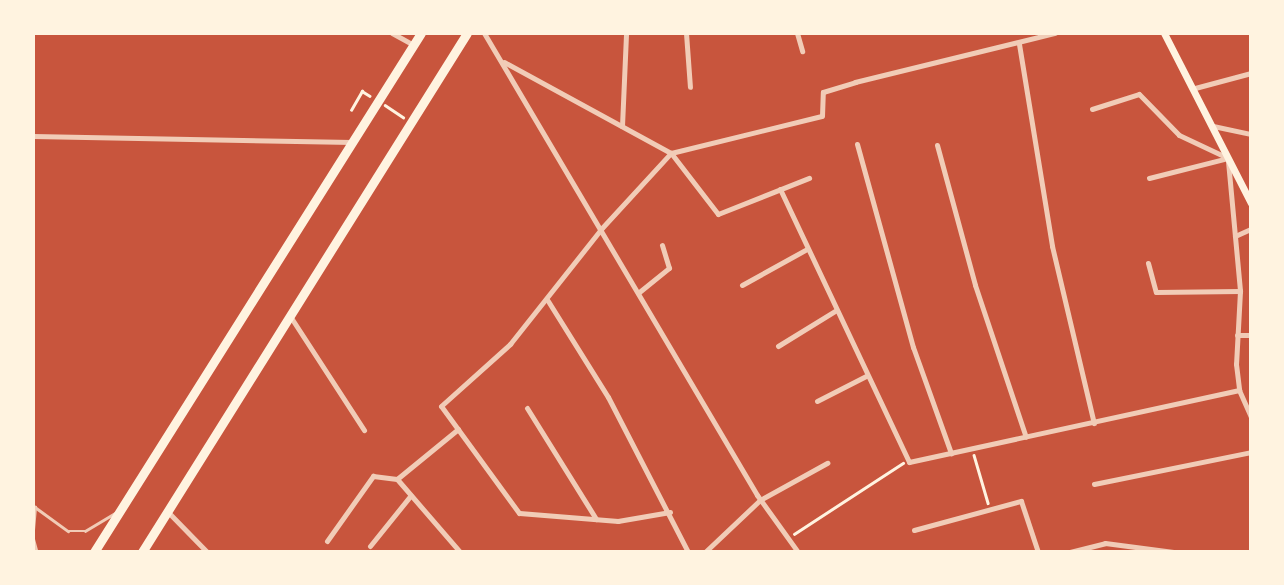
<!DOCTYPE html>
<style>
body{margin:0}
#map{position:relative;width:1284px;height:585px;overflow:hidden;background:#c8553d;font-family:Poppins,sans-serif}
div>[style]{position:absolute}
.path>*{height:2.5px;margin:-1.25px;padding:0 1.25px;transform-origin:1.25px;border-radius:1.25px;background:#fff3e0}
.service>*{height:2.5px;margin:-1.25px;padding:0 1.25px;transform-origin:1.25px;border-radius:1.25px;background:#f1ccb7}
.minor>*{height:5px;margin:-2.5px;padding:0 2.5px;transform-origin:2.5px;border-radius:2.5px;background:#f1ccb7}
.secondary>*{height:7px;margin:-3.5px;padding:0 3.5px;transform-origin:3.5px;border-radius:3.5px;background:#fff3e0}
.trunk>*{height:9px;margin:-4.5px;padding:0 4.5px;transform-origin:4.5px;border-radius:4.5px;background:#fff3e0}
span{translate:-50% -50%;white-space:nowrap;text-align:center;line-height:1.15;-webkit-text-stroke:5px #fff3e0;paint-order:stroke}
.frame{position:absolute;inset:0;border:35px solid #fff3e0;pointer-events:none}
</style>
<div id="map">
<div class="path">
<div style="left:385px;top:105px;width:22px;rotate:34deg"></div>
<div style="left:351px;top:110px;width:22px;rotate:-60deg"></div>
<div style="left:362px;top:91px;width:9px;rotate:32deg"></div>
<div style="left:974px;top:455px;width:50px;rotate:73.7deg"></div>
<div style="left:794px;top:534px;width:130px;rotate:-33.1deg"></div>
</div>
<div class="service">
<div style="left:33px;top:530px;width:23px;rotate:-85deg"></div>
<div style="left:35px;top:507px;width:41px;rotate:36deg"></div>
<div style="left:68px;top:531px;width:17px"></div>
<div style="left:85px;top:531px;width:35px;rotate:-31deg"></div>
<div style="left:33px;top:537px;width:16px;rotate:75deg"></div>
</div>
<div class="minor">
<div style="left:392px;top:33px;width:25px;rotate:29deg"></div>
<div style="left:484px;top:33px;width:537px;rotate:59.42deg"></div>
<div style="left:757px;top:495px;width:70px;rotate:54.3deg"></div>
<div style="left:686px;top:33px;width:54px;rotate:85.8deg"></div>
<div style="left:797px;top:33px;width:19px;rotate:74deg"></div>
<div style="left:1019px;top:44px;width:205px;rotate:80.7deg"></div>
<div style="left:1052px;top:246px;width:182px;rotate:76.7deg"></div>
<div style="left:504px;top:62px;width:190px;rotate:28.6deg"></div>
<div style="left:671px;top:153px;width:155px;rotate:-13.8deg"></div>
<div style="left:822px;top:116px;width:24px;rotate:-88deg"></div>
<div style="left:823px;top:92px;width:34px;rotate:-17deg"></div>
<div style="left:855px;top:82px;width:206px;rotate:-13.8deg"></div>
<div style="left:1195px;top:88px;width:58px;rotate:-15deg"></div>
<div style="left:1092px;top:109px;width:49px;rotate:-17.7deg"></div>
<div style="left:1139px;top:94px;width:57px;rotate:45.7deg"></div>
<div style="left:1179px;top:135px;width:54px;rotate:25.1deg"></div>
<div style="left:622px;top:126px;width:93px;rotate:-87.5deg"></div>
<div style="left:1213px;top:126px;width:39px;rotate:12deg"></div>
<div style="left:33px;top:136px;width:319px;rotate:1.1deg"></div>
<div style="left:857px;top:144px;width:211px;rotate:74.6deg"></div>
<div style="left:913px;top:347px;width:113px;rotate:70.3deg"></div>
<div style="left:937px;top:145px;width:145px;rotate:74.8deg"></div>
<div style="left:975px;top:285px;width:160px;rotate:71.5deg"></div>
<div style="left:1228px;top:161px;width:131px;rotate:84.7deg"></div>
<div style="left:1240px;top:291px;width:73px;rotate:93.1deg"></div>
<div style="left:1236px;top:364px;width:26px;rotate:83deg"></div>
<div style="left:1239px;top:390px;width:30px;rotate:66deg"></div>
<div style="left:1149px;top:178px;width:81px;rotate:-14.2deg"></div>
<div style="left:780px;top:189px;width:302px;rotate:64.7deg"></div>
<div style="left:909px;top:462px;width:338px;rotate:-12.3deg"></div>
<div style="left:1235px;top:236px;width:17px;rotate:-24deg"></div>
<div style="left:1148px;top:263px;width:30px;rotate:75deg"></div>
<div style="left:1156px;top:292px;width:84px;rotate:-0.7deg"></div>
<div style="left:742px;top:285px;width:74px;rotate:-29deg"></div>
<div style="left:638px;top:293px;width:40px;rotate:-39deg"></div>
<div style="left:669px;top:268px;width:24px;rotate:-107deg"></div>
<div style="left:548px;top:301px;width:113px;rotate:58deg"></div>
<div style="left:608px;top:397px;width:174px;rotate:62.7deg"></div>
<div style="left:290px;top:316px;width:136px;rotate:57deg"></div>
<div style="left:1237px;top:335px;width:14px"></div>
<div style="left:778px;top:346px;width:67px;rotate:-31.6deg"></div>
<div style="left:817px;top:401px;width:55px;rotate:-27deg"></div>
<div style="left:527px;top:408px;width:131px;rotate:58.1deg"></div>
<div style="left:397px;top:479px;width:79px;rotate:-39.3deg"></div>
<div style="left:1094px;top:484px;width:160px;rotate:-11.5deg"></div>
<div style="left:167px;top:511px;width:57px;rotate:45.7deg"></div>
<div style="left:670px;top:512px;width:53px;rotate:170.2deg"></div>
<div style="left:618px;top:521px;width:99px;rotate:-175.4deg"></div>
<div style="left:519px;top:513px;width:132px;rotate:-126.1deg"></div>
<div style="left:441px;top:406px;width:93px;rotate:-41.9deg"></div>
<div style="left:510px;top:344px;width:147px;rotate:-51.6deg"></div>
<div style="left:601px;top:229px;width:103px;rotate:-47.4deg"></div>
<div style="left:671px;top:153px;width:77px;rotate:52.4deg"></div>
<div style="left:718px;top:214px;width:98px;rotate:-21.6deg"></div>
<div style="left:914px;top:530px;width:111px;rotate:-15.2deg"></div>
<div style="left:1021px;top:501px;width:54px;rotate:71.6deg"></div>
<div style="left:327px;top:541px;width:80px;rotate:-54.7deg"></div>
<div style="left:373px;top:476px;width:24px;rotate:7deg"></div>
<div style="left:397px;top:479px;width:96px;rotate:49.2deg"></div>
<div style="left:370px;top:546px;width:65px;rotate:-51.2deg"></div>
<div style="left:705px;top:552px;width:76px;rotate:-43.4deg"></div>
<div style="left:760px;top:500px;width:77px;rotate:-28.9deg"></div>
<div style="left:1070px;top:552px;width:36px;rotate:-14deg"></div>
<div style="left:1105px;top:543px;width:69px;rotate:7.5deg"></div>
</div>
<div class="secondary">
<div style="left:1164px;top:33px;width:191px;rotate:62.9deg"></div>
</div>
<div class="trunk">
<div style="left:94px;top:552px;width:613px;rotate:-57.79deg"></div>
<div style="left:142px;top:552px;width:612px;rotate:-57.95deg"></div>
</div>
<div class="frame"></div>
</div>
